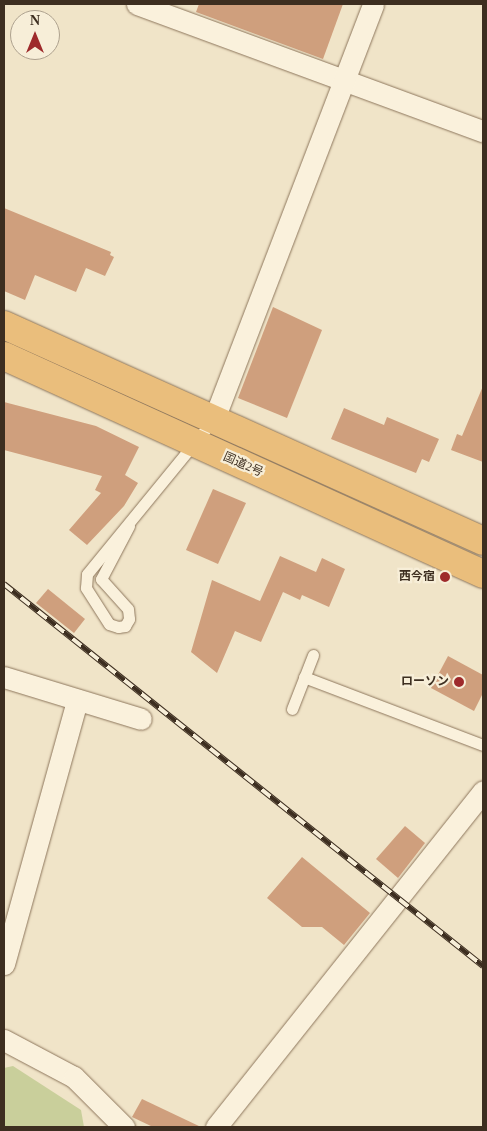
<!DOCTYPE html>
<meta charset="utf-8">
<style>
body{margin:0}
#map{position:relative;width:487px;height:1131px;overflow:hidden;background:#f0e4c8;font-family:"Times New Roman","Noto Sans JP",serif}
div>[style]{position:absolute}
.green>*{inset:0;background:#c9cf9b}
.building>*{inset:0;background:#cf9f7d}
.roads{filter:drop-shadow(0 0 1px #8d765c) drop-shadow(0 0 1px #8d765c)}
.service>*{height:11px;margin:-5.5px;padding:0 5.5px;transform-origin:5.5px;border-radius:5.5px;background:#faf1dc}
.minor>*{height:21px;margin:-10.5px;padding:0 10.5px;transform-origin:10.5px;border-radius:10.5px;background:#faf1dc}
.trunk>*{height:28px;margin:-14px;padding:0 14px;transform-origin:14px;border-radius:14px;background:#eabe7c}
.rail>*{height:5.5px;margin-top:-2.75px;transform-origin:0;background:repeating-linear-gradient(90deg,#f7eed8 0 11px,#3d2e20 0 22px);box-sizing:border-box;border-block:1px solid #3d2e20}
.dots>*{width:14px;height:14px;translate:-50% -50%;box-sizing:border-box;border:2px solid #f7eed8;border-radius:50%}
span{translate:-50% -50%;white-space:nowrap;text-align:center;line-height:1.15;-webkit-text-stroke:4.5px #f7eed8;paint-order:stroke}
.street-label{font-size:12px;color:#3d2e20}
.poi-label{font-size:12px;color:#3d2e20;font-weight:700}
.right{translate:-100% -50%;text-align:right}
.frame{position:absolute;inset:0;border:5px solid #3d2e20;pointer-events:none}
.north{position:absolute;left:10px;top:10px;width:50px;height:50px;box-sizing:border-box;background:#f7eed8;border:1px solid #ada18e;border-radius:50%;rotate:0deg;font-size:14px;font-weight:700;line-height:20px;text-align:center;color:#3d2e20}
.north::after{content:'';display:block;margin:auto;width:18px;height:22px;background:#9e2a2b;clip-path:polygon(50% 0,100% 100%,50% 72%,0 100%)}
</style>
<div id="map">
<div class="green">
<div style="clip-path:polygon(13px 1066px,81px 1110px,84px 1127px,4px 1127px,4px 1068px)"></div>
</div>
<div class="building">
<div style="clip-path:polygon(199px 4px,343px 4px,323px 59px,196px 12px)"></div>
<div style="clip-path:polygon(4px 208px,111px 252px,110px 255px,114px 257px,105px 276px,86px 268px,76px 292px,35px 275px,25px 300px,4px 291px)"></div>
<div style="clip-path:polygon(273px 307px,322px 330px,287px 418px,238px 398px)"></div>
<div style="clip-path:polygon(483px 386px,483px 462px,451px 450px,457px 434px,462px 436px)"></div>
<div style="clip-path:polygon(4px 402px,96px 426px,139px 447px,125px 475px,138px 483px,124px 506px,87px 545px,69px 530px,101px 493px,95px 490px,102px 476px,4px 450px)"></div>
<div style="clip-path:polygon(344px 408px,384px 425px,387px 417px,439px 439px,429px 462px,422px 459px,416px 473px,331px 439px)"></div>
<div style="clip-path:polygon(213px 489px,246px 503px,218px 564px,186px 550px)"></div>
<div style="clip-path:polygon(280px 556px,316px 572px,322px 558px,345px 569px,329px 607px,302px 595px,300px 600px,283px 592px,261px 642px,235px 631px,217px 673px,191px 652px,212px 580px,260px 601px)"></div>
<div style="clip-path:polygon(48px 589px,85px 619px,74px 633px,36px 603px)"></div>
<div style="clip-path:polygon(448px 656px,483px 675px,483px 693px,474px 711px,431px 688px)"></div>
<div style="clip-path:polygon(405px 826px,425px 843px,398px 878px,376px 859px)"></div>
<div style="clip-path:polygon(302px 857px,370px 913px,344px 945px,322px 927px,302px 927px,267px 898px)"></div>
<div style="clip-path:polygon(142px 1099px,201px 1127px,153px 1127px,132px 1117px)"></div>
</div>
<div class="roads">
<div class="service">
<div style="left:129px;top:526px;width:60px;rotate:117.8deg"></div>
<div style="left:101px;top:579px;width:40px;rotate:48deg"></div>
<div style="left:128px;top:609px;width:10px;rotate:84deg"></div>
<div style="left:129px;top:619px;width:8px;rotate:120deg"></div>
<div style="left:125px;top:626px;width:7px;rotate:172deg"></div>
<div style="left:118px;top:627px;width:9px;rotate:-162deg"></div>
<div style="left:109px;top:624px;width:43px;rotate:-122.6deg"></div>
<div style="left:86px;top:588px;width:14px;rotate:-86deg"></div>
<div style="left:87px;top:574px;width:200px;rotate:-50.7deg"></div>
<div style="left:304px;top:677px;width:191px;rotate:20.8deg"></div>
<div style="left:292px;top:709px;width:58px;rotate:-68.7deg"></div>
</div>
<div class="minor">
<div style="left:137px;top:4px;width:369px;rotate:20.2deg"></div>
<div style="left:214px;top:419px;width:444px;rotate:-69deg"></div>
<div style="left:4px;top:677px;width:143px;rotate:17deg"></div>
<div style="left:4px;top:964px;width:274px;rotate:-74.5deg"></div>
<div style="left:4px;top:1040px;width:79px;rotate:27.9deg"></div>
<div style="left:74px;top:1077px;width:71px;rotate:45deg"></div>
<div style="left:216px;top:1127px;width:429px;rotate:-51.5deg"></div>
</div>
<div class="trunk">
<div style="left:4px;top:325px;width:525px;rotate:24.27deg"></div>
<div style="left:4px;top:356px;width:526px;rotate:24.47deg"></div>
</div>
</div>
<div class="rail">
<div style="left:4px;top:584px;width:613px;rotate:38.57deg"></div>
</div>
<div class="dots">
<div style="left:445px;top:577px;background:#9e2a2b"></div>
<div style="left:459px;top:682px;background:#9e2a2b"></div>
</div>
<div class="street-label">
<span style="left:243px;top:465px;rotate:24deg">国道2号</span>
</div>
<div class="poi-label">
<span class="right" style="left:435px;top:577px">西今宿</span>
<span class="right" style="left:449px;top:682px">ローソン</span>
</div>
<div class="frame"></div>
<div class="north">N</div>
</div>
